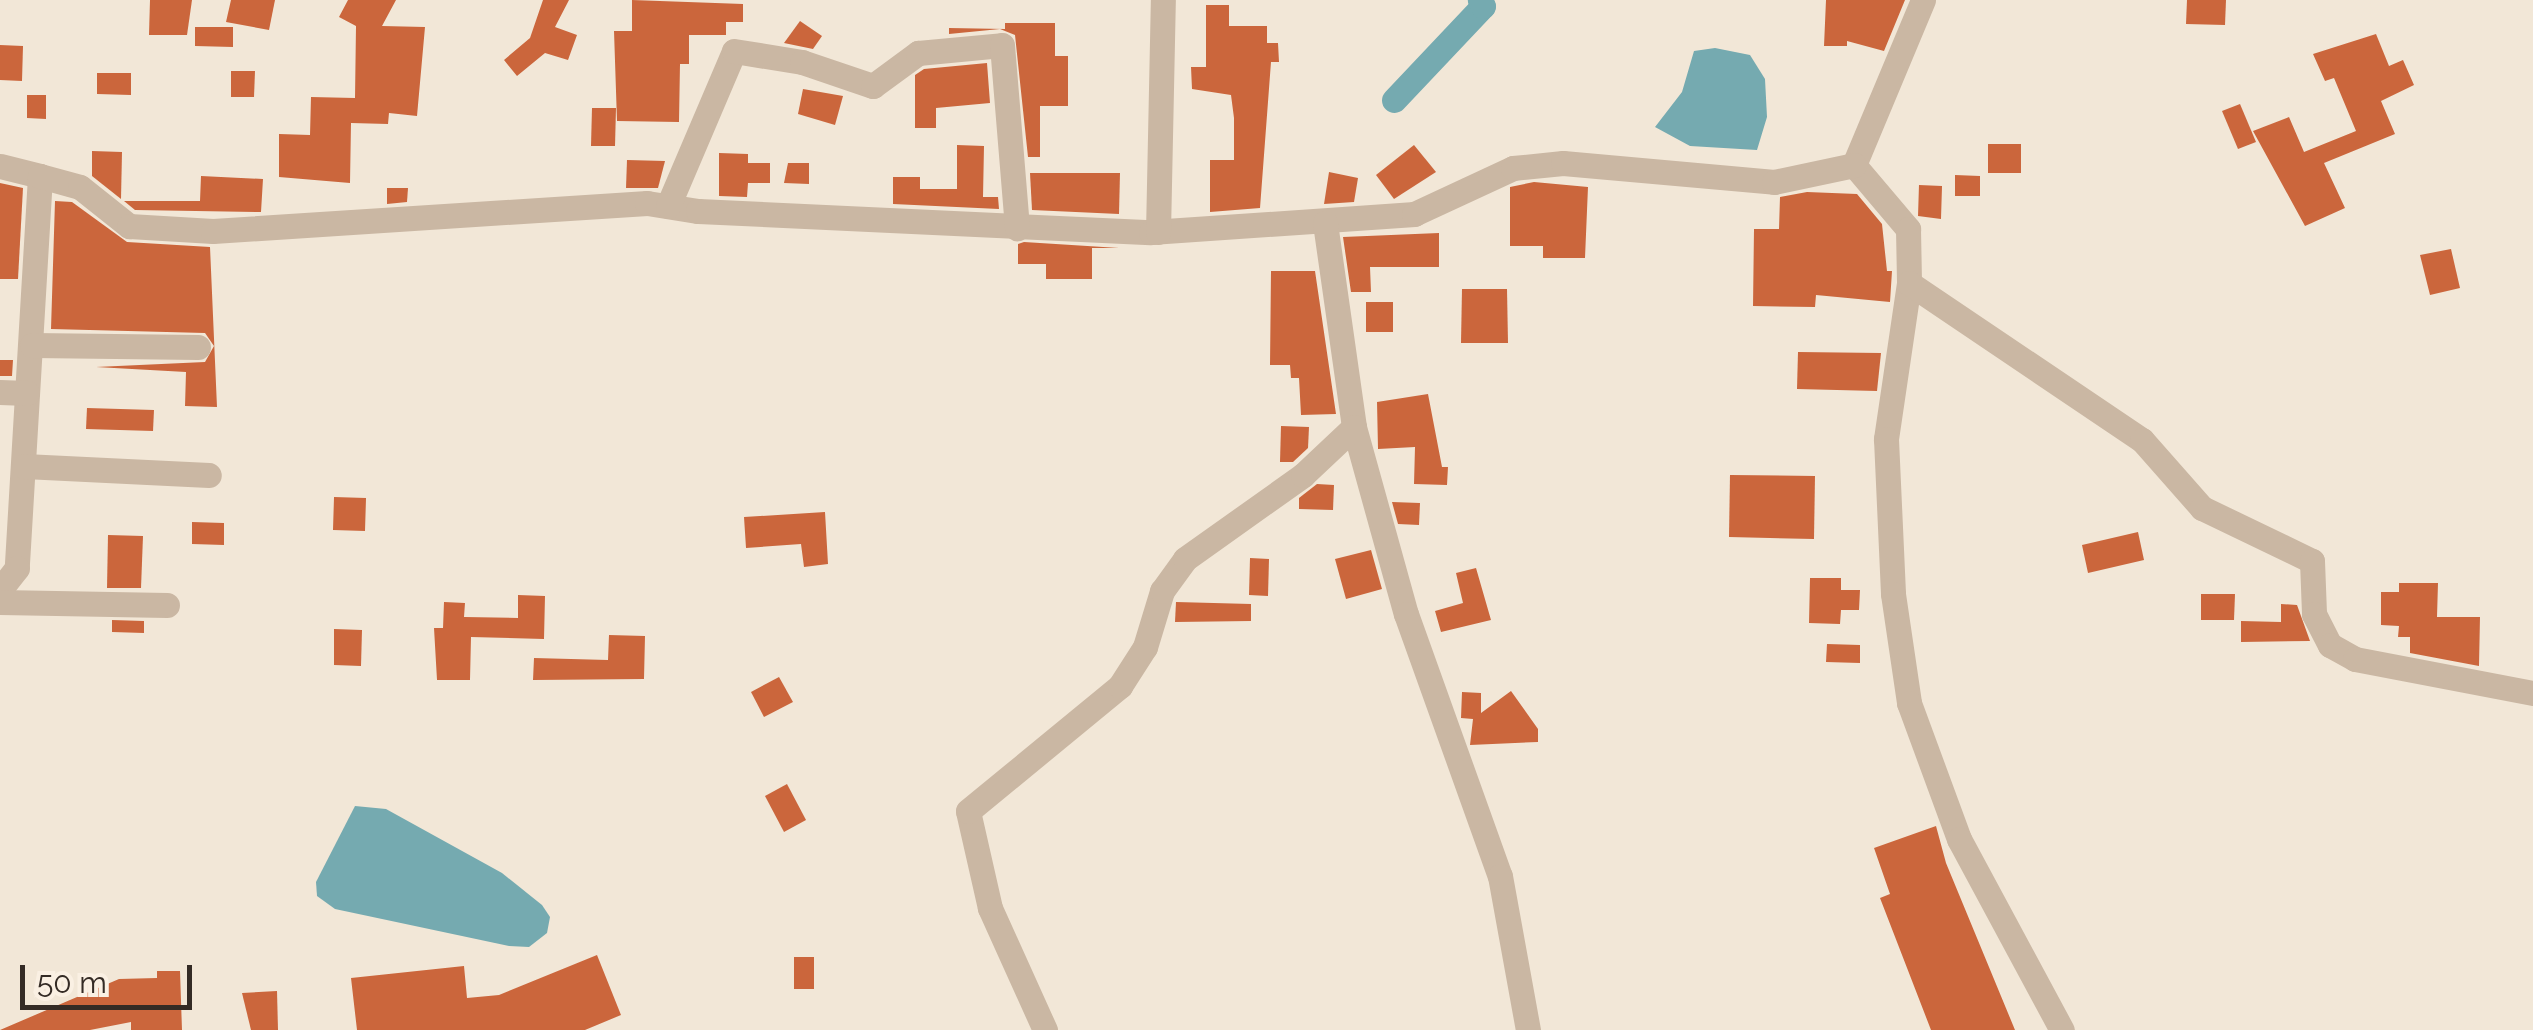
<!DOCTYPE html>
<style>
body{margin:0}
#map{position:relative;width:2533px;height:1030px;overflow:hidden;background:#f2e7d7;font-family:Raleway,sans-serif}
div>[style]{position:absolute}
.water>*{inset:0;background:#75aab0}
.canal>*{height:25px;margin:-12.5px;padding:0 12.5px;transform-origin:12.5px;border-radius:12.5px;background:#75aab0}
.building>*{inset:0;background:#cb663c}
.minor>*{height:25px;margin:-12.5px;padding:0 12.5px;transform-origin:12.5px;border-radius:12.5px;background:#cab7a3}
span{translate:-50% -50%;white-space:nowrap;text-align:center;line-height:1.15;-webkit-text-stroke:9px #faf0e3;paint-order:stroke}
.scale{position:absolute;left:20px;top:965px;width:172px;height:45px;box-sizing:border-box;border:5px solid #342b25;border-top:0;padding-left:12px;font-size:30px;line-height:35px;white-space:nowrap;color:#342b25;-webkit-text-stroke:8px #faf0e3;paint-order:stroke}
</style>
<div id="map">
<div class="water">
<div style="clip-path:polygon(1715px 48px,1750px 55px,1765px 79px,1767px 117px,1757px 150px,1690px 146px,1655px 127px,1682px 92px,1694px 51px)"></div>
<div style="clip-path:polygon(355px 806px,386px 809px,502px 873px,542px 905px,550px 917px,547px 933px,529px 947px,509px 946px,335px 909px,317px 896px,316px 882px)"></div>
</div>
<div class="canal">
<div style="left:1394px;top:100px;width:129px;rotate:-46.6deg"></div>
<div style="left:1483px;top:6px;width:7px;rotate:-117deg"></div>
</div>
<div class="building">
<div style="clip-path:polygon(150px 0,192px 0,187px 35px,149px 35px)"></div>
<div style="clip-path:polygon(231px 0,275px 0,269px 30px,226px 22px)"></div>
<div style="clip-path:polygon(348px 0,396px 0,382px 26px,425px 27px,417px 116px,389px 113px,388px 124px,351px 123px,350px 183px,279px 177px,279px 134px,310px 135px,311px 97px,355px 98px,356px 26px,339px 17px)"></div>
<div style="clip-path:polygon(543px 0,569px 0,555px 27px,577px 35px,568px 60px,545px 53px,517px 76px,504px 60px,530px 38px)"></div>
<div style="clip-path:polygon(632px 0,743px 4px,743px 22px,726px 22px,726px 35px,689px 35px,689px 64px,680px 64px,679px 122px,617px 121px,614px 31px,632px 31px)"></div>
<div style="clip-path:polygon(1826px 0,1905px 0,1884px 51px,1847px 41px,1847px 46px,1824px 46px)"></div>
<div style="clip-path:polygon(2187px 0,2226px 0,2225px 25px,2186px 24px)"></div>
<div style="clip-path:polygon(1206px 5px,1229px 5px,1229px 26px,1267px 26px,1267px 43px,1278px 43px,1279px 62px,1271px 62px,1260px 208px,1210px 212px,1210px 160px,1234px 160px,1234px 118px,1231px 95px,1192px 89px,1191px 67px,1206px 67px)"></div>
<div style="clip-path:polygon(800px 21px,822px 36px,813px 49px,784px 43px)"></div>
<div style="clip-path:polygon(1005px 23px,1055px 23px,1055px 56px,1068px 56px,1068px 106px,1040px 106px,1040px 157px,1028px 157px,1015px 35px,1000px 29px,949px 34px,949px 28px,1005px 29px)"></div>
<div style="clip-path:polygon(195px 27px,233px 27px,233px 47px,195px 46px)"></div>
<div style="clip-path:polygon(2376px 34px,2389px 66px,2403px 60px,2414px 85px,2381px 101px,2395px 134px,2324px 163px,2345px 208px,2305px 226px,2253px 131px,2289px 117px,2304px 152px,2356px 131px,2334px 78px,2325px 81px,2313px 54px)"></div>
<div style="clip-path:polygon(0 45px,23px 46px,22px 81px,0 80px)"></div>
<div style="clip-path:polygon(987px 63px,990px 103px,936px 108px,936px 128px,915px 128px,915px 75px,924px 69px)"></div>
<div style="clip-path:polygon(231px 71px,255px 71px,254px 97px,231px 97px)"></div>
<div style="clip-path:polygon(97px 73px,131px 73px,131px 95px,97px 94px)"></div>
<div style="clip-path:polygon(803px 89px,843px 96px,835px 125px,798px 114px)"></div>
<div style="clip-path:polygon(27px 95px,46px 95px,46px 119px,27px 118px)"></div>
<div style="clip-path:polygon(2240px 104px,2256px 142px,2238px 149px,2222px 111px)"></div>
<div style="clip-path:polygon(592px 108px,616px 108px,615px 146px,591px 146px)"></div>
<div style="clip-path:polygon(1988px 144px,2021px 144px,2021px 173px,1988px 173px)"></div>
<div style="clip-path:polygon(957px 145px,984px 146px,983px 197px,998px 197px,999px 209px,893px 204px,893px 177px,920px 177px,920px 189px,957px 189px)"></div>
<div style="clip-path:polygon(1414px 145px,1436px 172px,1394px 199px,1376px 175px)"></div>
<div style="clip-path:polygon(92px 151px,122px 152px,121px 199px,92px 176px)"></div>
<div style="clip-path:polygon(719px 153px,748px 154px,748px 163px,770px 163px,770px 183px,748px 183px,747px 197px,719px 196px)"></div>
<div style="clip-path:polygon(627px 160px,665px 161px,658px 188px,626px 188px)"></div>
<div style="clip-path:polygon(788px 163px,809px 163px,809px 184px,784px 183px)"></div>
<div style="clip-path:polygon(1329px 172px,1358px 178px,1354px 202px,1324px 204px)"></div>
<div style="clip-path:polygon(1030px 173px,1120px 173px,1119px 214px,1032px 210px)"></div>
<div style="clip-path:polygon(1955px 175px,1980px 176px,1980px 196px,1955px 196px)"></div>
<div style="clip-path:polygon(201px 176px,263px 179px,261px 212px,135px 210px,124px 201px,200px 201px)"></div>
<div style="clip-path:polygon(1534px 182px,1588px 187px,1585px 258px,1543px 258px,1543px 246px,1510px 246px,1510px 187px)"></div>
<div style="clip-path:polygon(0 183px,23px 188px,18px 279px,0 279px)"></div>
<div style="clip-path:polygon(1919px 185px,1942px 186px,1941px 219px,1918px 216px)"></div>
<div style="clip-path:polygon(387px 188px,408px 188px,407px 202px,387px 204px)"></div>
<div style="clip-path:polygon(1807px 192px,1857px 194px,1882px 224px,1887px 271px,1892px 271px,1890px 302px,1816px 295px,1815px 307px,1753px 306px,1754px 229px,1779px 229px,1780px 197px)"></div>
<div style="clip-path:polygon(55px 201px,72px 202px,127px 242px,210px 247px,217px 407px,185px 406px,186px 372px,96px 367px,205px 362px,214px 346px,205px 333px,51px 329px)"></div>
<div style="clip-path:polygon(1439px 233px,1439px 267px,1370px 267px,1371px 292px,1351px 292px,1343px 237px)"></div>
<div style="clip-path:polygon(1018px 244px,1024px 242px,1119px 248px,1092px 248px,1092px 279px,1046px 279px,1046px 264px,1018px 264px)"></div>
<div style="clip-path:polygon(2451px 249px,2460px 288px,2430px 295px,2420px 255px)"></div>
<div style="clip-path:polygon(1271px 271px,1315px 271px,1336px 414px,1301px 415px,1299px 378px,1291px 378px,1290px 365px,1270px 365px)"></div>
<div style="clip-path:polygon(1462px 289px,1507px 289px,1508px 343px,1461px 343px)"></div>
<div style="clip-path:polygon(1366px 302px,1393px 302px,1393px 332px,1366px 332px)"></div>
<div style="clip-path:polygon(1798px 352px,1881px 353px,1877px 391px,1797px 389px)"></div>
<div style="clip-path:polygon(0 360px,13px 360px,12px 376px,0 376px)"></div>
<div style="clip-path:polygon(1428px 394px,1442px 467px,1448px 467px,1447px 485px,1414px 484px,1415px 447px,1378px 449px,1377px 402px)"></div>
<div style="clip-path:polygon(87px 408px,154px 410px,153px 431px,86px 429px)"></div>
<div style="clip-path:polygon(1281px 426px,1309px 427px,1308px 448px,1293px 462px,1280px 462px)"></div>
<div style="clip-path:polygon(1730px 475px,1815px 476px,1814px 539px,1729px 537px)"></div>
<div style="clip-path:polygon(1317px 484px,1334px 485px,1333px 510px,1299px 509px,1299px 498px)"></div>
<div style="clip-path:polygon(334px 497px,366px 498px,365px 531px,333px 530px)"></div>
<div style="clip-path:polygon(1392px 502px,1420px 503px,1419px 525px,1398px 524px)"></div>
<div style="clip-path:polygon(825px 512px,828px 564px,804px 567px,801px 544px,746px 548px,744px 517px)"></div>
<div style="clip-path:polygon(192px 522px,224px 523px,224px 545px,192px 544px)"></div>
<div style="clip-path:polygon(2138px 532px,2144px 560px,2088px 573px,2082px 545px)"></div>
<div style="clip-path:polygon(108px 535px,143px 536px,141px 588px,107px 588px)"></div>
<div style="clip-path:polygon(1371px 550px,1382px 589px,1346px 599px,1335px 559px)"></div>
<div style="clip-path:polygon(1250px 558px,1269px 559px,1268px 596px,1249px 595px)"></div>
<div style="clip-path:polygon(1476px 568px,1491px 620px,1441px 632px,1435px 611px,1463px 603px,1456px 573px)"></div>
<div style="clip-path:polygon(1810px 578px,1841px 578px,1841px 590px,1860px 590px,1859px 610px,1841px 610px,1840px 624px,1809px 623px)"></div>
<div style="clip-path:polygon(2399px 583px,2438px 583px,2437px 617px,2480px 617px,2479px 666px,2410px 653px,2410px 637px,2398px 637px,2399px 626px,2381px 625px,2381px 592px,2399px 592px)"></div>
<div style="clip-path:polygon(2201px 594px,2235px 594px,2234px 620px,2201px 620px)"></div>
<div style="clip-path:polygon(518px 595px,545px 596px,544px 639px,471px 637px,470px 680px,437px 680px,434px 628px,443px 628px,444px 602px,465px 603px,464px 617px,518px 618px)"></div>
<div style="clip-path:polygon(1176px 602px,1251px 604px,1251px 621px,1175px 622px)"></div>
<div style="clip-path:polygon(2281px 604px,2297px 605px,2310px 641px,2241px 642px,2241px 621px,2281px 622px)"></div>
<div style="clip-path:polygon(112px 620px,144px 621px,144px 633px,112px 632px)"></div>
<div style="clip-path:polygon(334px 629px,362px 630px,361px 666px,334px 665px)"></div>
<div style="clip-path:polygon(609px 635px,645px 636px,644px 679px,533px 680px,534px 658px,608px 660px)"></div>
<div style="clip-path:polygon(1827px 644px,1860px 645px,1860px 663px,1826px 662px)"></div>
<div style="clip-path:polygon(779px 677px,793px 702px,764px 717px,751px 692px)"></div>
<div style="clip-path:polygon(1511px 691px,1538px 729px,1538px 742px,1470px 745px,1473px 719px,1461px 718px,1462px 692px,1481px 693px,1481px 713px)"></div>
<div style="clip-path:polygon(787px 784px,806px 820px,784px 832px,765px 796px)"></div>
<div style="clip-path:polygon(1936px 826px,1946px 863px,2015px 1030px,1931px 1030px,1880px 898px,1890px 894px,1874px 848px)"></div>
<div style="clip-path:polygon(597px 955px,621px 1015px,585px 1030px,357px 1030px,351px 978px,464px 966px,467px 998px,499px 995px)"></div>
<div style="clip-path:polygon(794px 957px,814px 957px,814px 989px,794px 989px)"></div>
<div style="clip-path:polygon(157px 971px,180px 971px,182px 1030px,131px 1030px,131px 1022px,90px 1030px,0 1030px,119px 979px,157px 978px)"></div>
<div style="clip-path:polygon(277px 991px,278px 1030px,251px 1030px,242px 993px)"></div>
</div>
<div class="minor">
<div style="left:1923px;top:0;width:179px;rotate:112.7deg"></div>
<div style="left:1854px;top:165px;width:84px;rotate:49.8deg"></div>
<div style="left:1908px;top:229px;width:54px;rotate:88.9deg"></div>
<div style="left:1909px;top:283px;width:158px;rotate:98.4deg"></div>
<div style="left:1886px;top:439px;width:155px;rotate:87.4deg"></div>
<div style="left:1893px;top:594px;width:110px;rotate:81.6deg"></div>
<div style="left:1909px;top:703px;width:145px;rotate:69.8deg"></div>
<div style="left:1959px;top:839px;width:217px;rotate:61.7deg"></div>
<div style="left:0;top:166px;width:41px;rotate:14deg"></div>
<div style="left:40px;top:176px;width:393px;rotate:93.4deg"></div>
<div style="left:17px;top:568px;width:28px;rotate:128deg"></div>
<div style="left:40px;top:176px;width:41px;rotate:15.4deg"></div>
<div style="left:80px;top:187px;width:63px;rotate:38.5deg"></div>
<div style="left:129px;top:226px;width:84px;rotate:3.4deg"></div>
<div style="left:213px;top:231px;width:435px;rotate:-3.7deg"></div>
<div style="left:647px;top:203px;width:52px;rotate:8.9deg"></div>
<div style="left:698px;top:211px;width:453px;rotate:2.7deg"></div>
<div style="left:1151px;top:232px;width:264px;rotate:-3.9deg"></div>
<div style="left:1414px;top:214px;width:109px;rotate:-24.9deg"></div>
<div style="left:1513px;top:168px;width:50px;rotate:-5.7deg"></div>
<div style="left:1563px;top:163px;width:212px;rotate:5.1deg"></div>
<div style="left:1774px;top:182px;width:82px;rotate:-12deg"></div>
<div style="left:668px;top:206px;width:168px;rotate:-66.9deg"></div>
<div style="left:734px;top:51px;width:69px;rotate:9.2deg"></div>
<div style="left:802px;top:62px;width:75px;rotate:18.7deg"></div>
<div style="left:873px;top:86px;width:56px;rotate:-36.3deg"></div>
<div style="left:918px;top:53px;width:84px;rotate:-5.4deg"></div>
<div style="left:1002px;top:45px;width:184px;rotate:85.3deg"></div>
<div style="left:1325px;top:223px;width:206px;rotate:81.9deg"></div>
<div style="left:1354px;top:427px;width:194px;rotate:74.5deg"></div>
<div style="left:1406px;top:614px;width:278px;rotate:70.3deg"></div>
<div style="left:1500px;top:876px;width:157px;rotate:79.7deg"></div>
<div style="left:1158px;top:232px;width:232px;rotate:-88.8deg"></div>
<div style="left:1909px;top:283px;width:281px;rotate:34deg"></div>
<div style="left:2142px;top:440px;width:91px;rotate:48.6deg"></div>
<div style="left:2202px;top:508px;width:122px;rotate:25.7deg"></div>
<div style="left:2312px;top:561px;width:53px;rotate:87.8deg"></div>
<div style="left:2314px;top:614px;width:35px;rotate:63deg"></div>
<div style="left:2330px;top:645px;width:29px;rotate:29deg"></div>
<div style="left:2355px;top:659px;width:181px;rotate:10.8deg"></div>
<div style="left:32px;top:345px;width:166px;rotate:0.7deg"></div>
<div style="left:0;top:392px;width:27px;rotate:2deg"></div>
<div style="left:24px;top:466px;width:185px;rotate:2.8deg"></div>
<div style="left:0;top:602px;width:167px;rotate:1deg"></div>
<div style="left:1045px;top:1030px;width:134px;rotate:-114.3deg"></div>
<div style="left:990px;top:908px;width:99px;rotate:-102.8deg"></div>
<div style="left:968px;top:811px;width:197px;rotate:-39.4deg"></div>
<div style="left:1120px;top:686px;width:46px;rotate:-57.3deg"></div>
<div style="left:1145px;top:647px;width:59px;rotate:-73.1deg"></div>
<div style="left:1162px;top:591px;width:39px;rotate:-54deg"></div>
<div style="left:1185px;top:559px;width:145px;rotate:-35.4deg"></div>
<div style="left:1303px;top:475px;width:70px;rotate:-43.3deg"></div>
</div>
<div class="scale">50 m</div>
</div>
